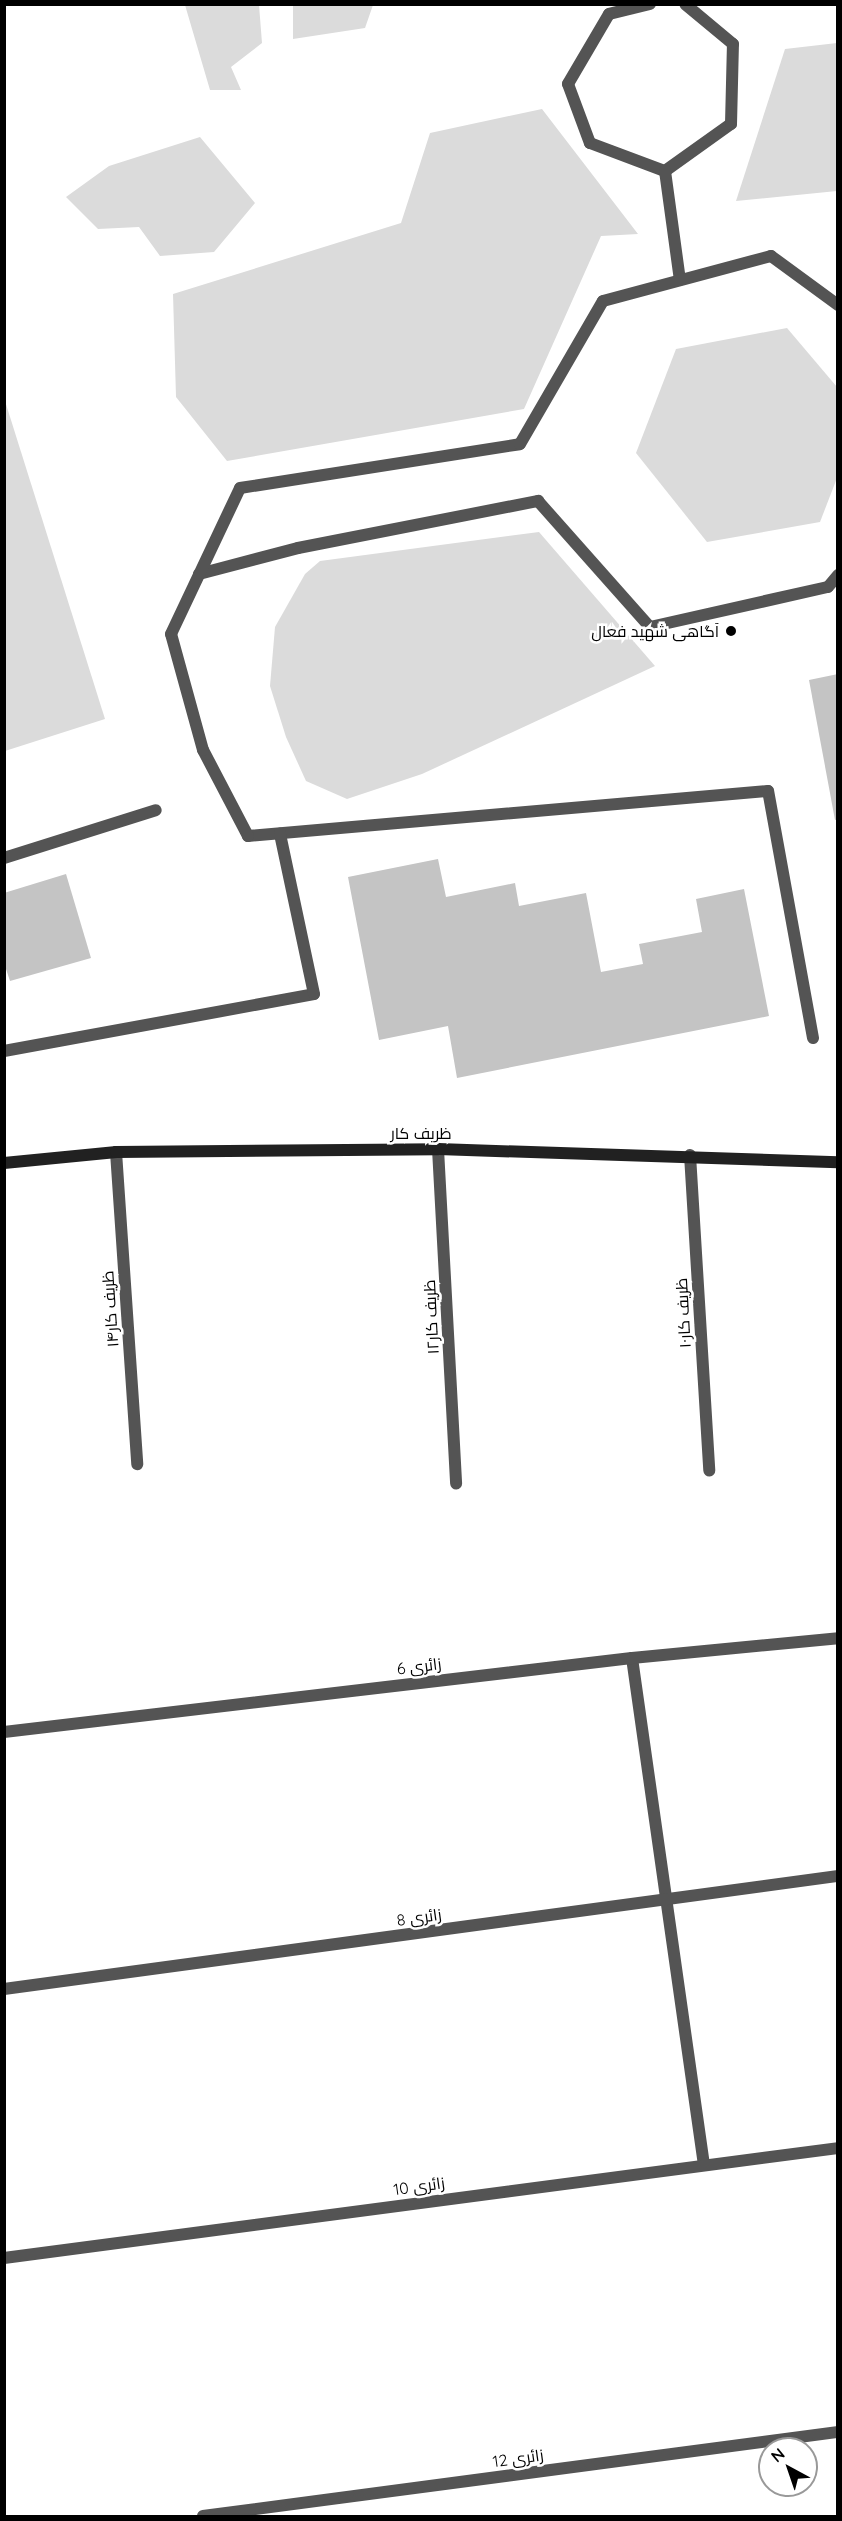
<!DOCTYPE html>
<meta charset="utf-8">
<style>
body{margin:0}
#map{position:relative;width:842px;height:2521px;overflow:hidden;background:#fff;font-family:Quicksand,Cairo,sans-serif}
div>[style]{position:absolute}
.green>*{inset:0;background:#dbdbdb}
.building>*{inset:0;background:#c4c4c4}
.lane>*{height:12px;margin:-6px;padding:0 6px;transform-origin:6px;border-radius:6px;background:#545454}
.street>*{height:12px;margin:-6px;padding:0 6px;transform-origin:6px;border-radius:6px;background:#545454}
.secondary>*{height:12px;margin:-6px;padding:0 6px;transform-origin:6px;border-radius:6px;background:#212121}
.dots>*{width:16px;height:16px;translate:-50% -50%;box-sizing:border-box;border:3px solid #fff;border-radius:50%}
span{translate:-50% -50%;white-space:nowrap;text-align:center;line-height:1.15;-webkit-text-stroke:5px #fff;paint-order:stroke}
.poi-label{font-size:16px;color:#000}
.right{translate:-100% -50%;text-align:right}
.street-label{font-size:16px;color:#000}
.frame{position:absolute;inset:0;border:6px solid #000;pointer-events:none}
.north{position:absolute;left:758px;top:2437px;width:60px;height:60px;box-sizing:border-box;background:#fff;border:2px solid #999;border-radius:50%;rotate:320deg;font-size:16px;font-weight:700;line-height:24px;text-align:center;color:#000}
.north::after{content:'';display:block;margin:auto;width:21px;height:27px;background:#000;clip-path:polygon(50% 0,100% 100%,50% 72%,0 100%)}
</style>
<div id="map">
<div class="green">
<div style="clip-path:polygon(185px 5px,259px 5px,262px 43px,231px 67px,241px 90px,210px 90px)"></div>
<div style="clip-path:polygon(293px 5px,293px 4px,373px 5px,365px 28px,293px 39px)"></div>
<div style="clip-path:polygon(837px 43px,837px 191px,736px 201px,785px 49px)"></div>
<div style="clip-path:polygon(542px 109px,638px 234px,601px 236px,524px 409px,227px 461px,176px 397px,173px 294px,401px 223px,430px 133px)"></div>
<div style="clip-path:polygon(200px 137px,255px 203px,214px 252px,160px 256px,139px 227px,98px 229px,66px 197px,109px 166px)"></div>
<div style="clip-path:polygon(787px 328px,837px 387px,837px 478px,820px 522px,707px 542px,636px 453px,676px 349px)"></div>
<div style="clip-path:polygon(5px 401px,105px 719px,5px 751px,4px 751px)"></div>
<div style="clip-path:polygon(539px 532px,655px 666px,422px 774px,347px 799px,306px 781px,286px 737px,270px 686px,275px 627px,305px 574px,320px 561px)"></div>
</div>
<div class="building">
<div style="clip-path:polygon(838px 674px,838px 819px,835px 820px,809px 680px)"></div>
<div style="clip-path:polygon(438px 859px,446px 897px,515px 883px,519px 906px,586px 893px,601px 972px,643px 964px,639px 944px,702px 932px,696px 899px,744px 889px,769px 1016px,457px 1078px,448px 1026px,379px 1040px,348px 877px)"></div>
<div style="clip-path:polygon(66px 874px,91px 958px,10px 981px,4px 963px,4px 893px)"></div>
</div>
<div class="lane">
<div style="left:650px;top:4px;width:42px;rotate:166.3deg"></div>
<div style="left:609px;top:14px;width:81px;rotate:120.4deg"></div>
<div style="left:568px;top:84px;width:63px;rotate:69.6deg"></div>
<div style="left:590px;top:143px;width:80px;rotate:20.5deg"></div>
<div style="left:665px;top:171px;width:81px;rotate:-35.5deg"></div>
<div style="left:731px;top:124px;width:80px;rotate:-88.6deg"></div>
<div style="left:733px;top:44px;width:62px;rotate:-140.2deg"></div>
<div style="left:665px;top:171px;width:110px;rotate:82.2deg"></div>
<div style="left:199px;top:574px;width:102px;rotate:-14.7deg"></div>
<div style="left:298px;top:548px;width:245px;rotate:-11.1deg"></div>
<div style="left:538px;top:501px;width:169px;rotate:48.4deg"></div>
<div style="left:650px;top:627px;width:182px;rotate:-12.7deg"></div>
<div style="left:828px;top:587px;width:16px;rotate:-50deg"></div>
<div style="left:4px;top:858px;width:159px;rotate:-17.5deg"></div>
<div style="left:813px;top:1038px;width:251px;rotate:-100.3deg"></div>
<div style="left:768px;top:791px;width:522px;rotate:175.05deg"></div>
<div style="left:248px;top:836px;width:97px;rotate:-117.6deg"></div>
<div style="left:203px;top:750px;width:120px;rotate:-105.4deg"></div>
<div style="left:171px;top:634px;width:161px;rotate:-64.7deg"></div>
<div style="left:240px;top:488px;width:283px;rotate:-8.9deg"></div>
<div style="left:520px;top:444px;width:165px;rotate:-59.9deg"></div>
<div style="left:603px;top:301px;width:174px;rotate:-15deg"></div>
<div style="left:771px;top:256px;width:83px;rotate:36.2deg"></div>
<div style="left:4px;top:1051px;width:315px;rotate:-10.4deg"></div>
<div style="left:314px;top:994px;width:164px;rotate:-102deg"></div>
</div>
<div class="street">
<div style="left:438px;top:1149px;width:335px;rotate:86.9deg"></div>
<div style="left:116px;top:1152px;width:313px;rotate:86.1deg"></div>
<div style="left:690px;top:1155px;width:316px;rotate:86.5deg"></div>
<div style="left:632px;top:1658px;width:512px;rotate:81.92deg"></div>
<div style="left:4px;top:1732px;width:632px;rotate:-6.72deg"></div>
<div style="left:632px;top:1658px;width:207px;rotate:-5.5deg"></div>
<div style="left:4px;top:1989px;width:842px;rotate:-7.72deg"></div>
<div style="left:4px;top:2258px;width:841px;rotate:-7.51deg"></div>
<div style="left:203px;top:2516px;width:641px;rotate:-7.54deg"></div>
</div>
<div class="secondary">
<div style="left:4px;top:1163px;width:113px;rotate:-5.6deg"></div>
<div style="left:116px;top:1152px;width:322px;rotate:-0.5deg"></div>
<div style="left:438px;top:1149px;width:400px;rotate:1.9deg"></div>
</div>
<div class="dots">
<div style="left:731px;top:631px;background:#000"></div>
</div>
<div class="poi-label">
<span class="right" style="left:719px;top:631px">آگاهی شهید فعال</span>
</div>
<div class="street-label">
<span style="left:421px;top:1133px">ظریف کار</span>
<span style="left:110px;top:1309px;rotate:-94deg">ظریف کار۱۴</span>
<span style="left:683px;top:1313px;rotate:-93deg">ظریف کار۱۰</span>
<span style="left:431px;top:1317px;rotate:-93deg">ظریف کار۱۲</span>
<span style="left:419px;top:1666px;rotate:-7deg">6 زائری</span>
<span style="left:419px;top:1917px;rotate:-8deg">8 زائری</span>
<span style="left:419px;top:2186px;rotate:-8deg">10 زائری</span>
<span style="left:518px;top:2458px;rotate:-8deg">12 زائری</span>
</div>
<div class="frame"></div>
<div class="north">N</div>
</div>
